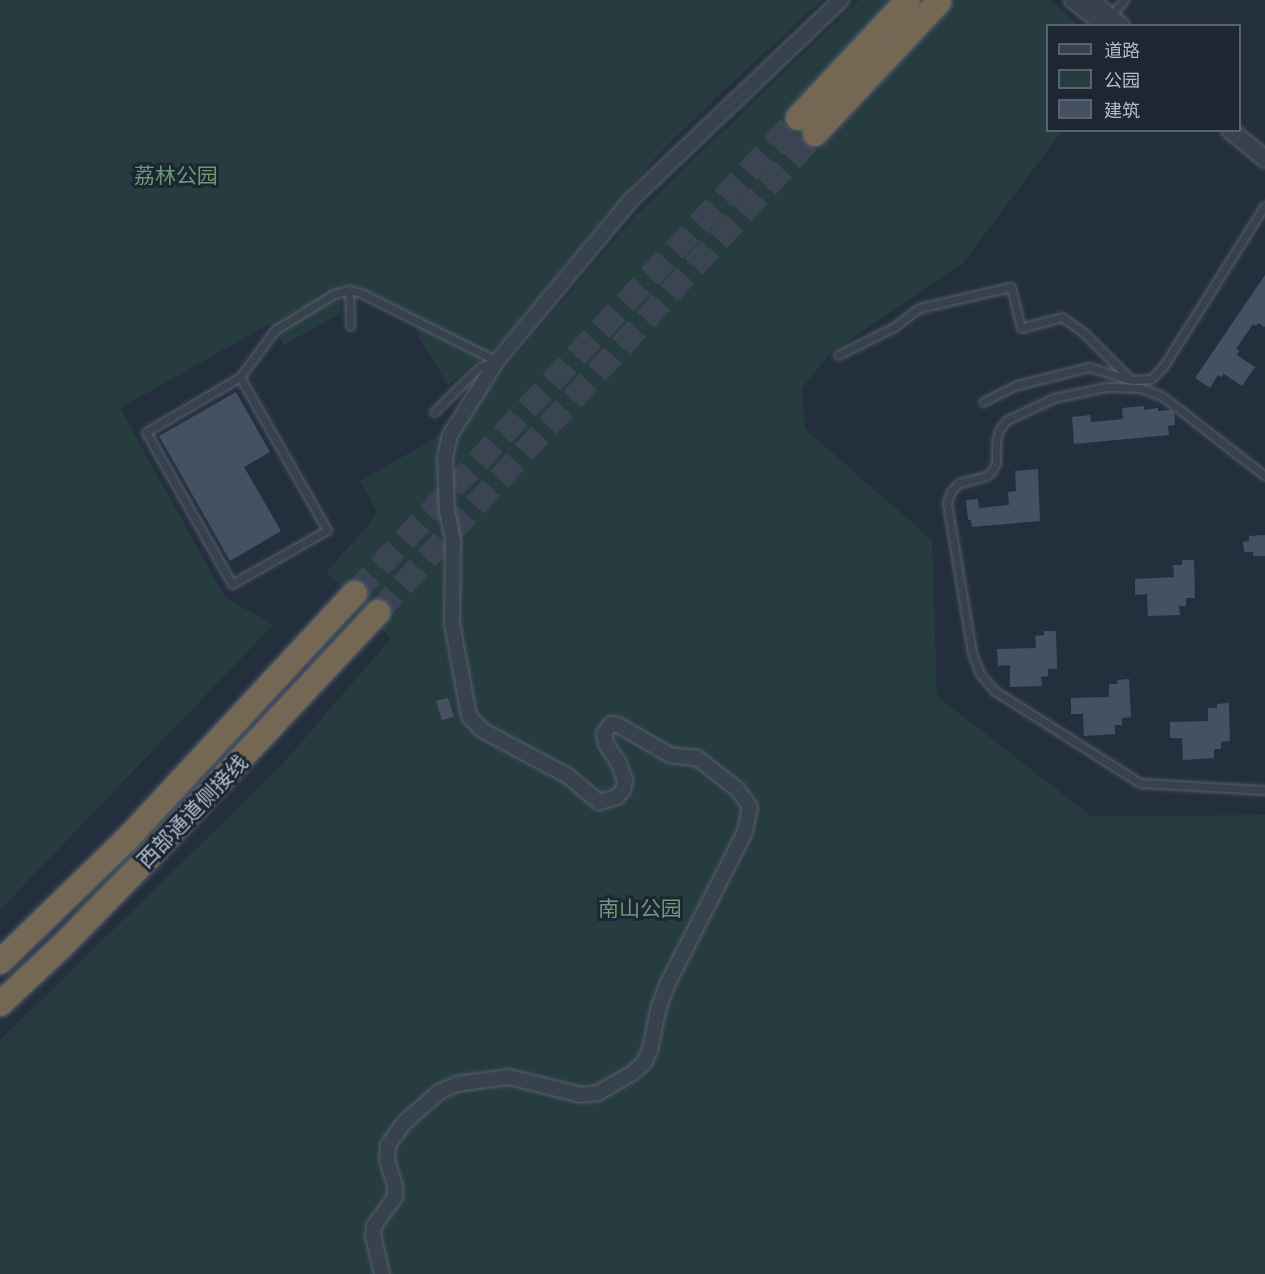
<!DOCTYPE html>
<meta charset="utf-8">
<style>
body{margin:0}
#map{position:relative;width:1265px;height:1274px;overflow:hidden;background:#242f3e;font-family:"Asap Condensed","Noto Sans SC",sans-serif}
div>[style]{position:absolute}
.green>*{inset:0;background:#263c3f}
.building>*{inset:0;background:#455162}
.motorway-tunnel>*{height:24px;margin-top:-12px;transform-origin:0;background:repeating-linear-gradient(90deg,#3a4453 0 24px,transparent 0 36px)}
.roads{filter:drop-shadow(0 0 2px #565f6c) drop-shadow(0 0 2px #565f6c)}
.service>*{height:7px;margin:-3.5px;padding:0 3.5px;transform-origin:3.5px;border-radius:3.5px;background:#38414e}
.minor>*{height:14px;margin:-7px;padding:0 7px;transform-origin:7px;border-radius:7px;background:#38414e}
.tertiary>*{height:16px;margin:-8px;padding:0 8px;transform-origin:8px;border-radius:8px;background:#38414e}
.motorway>*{height:24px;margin:-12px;padding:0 12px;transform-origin:12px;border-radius:12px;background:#746855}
span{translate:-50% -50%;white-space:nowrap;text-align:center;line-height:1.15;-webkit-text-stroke:6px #1d2633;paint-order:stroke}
.park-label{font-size:21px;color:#6b9a76}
.street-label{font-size:21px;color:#b4bcc9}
.legend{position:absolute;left:1046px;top:24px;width:195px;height:108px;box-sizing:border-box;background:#1d2633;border:2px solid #59626f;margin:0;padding:8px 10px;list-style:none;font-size:18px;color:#b4bcc9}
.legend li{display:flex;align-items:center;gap:12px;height:30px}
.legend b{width:30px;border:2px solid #59626f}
</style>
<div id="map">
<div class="green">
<div style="clip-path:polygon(0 0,822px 0,720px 94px,655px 158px,501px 342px,448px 385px,416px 332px,419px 319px,362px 289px,340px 285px,341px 313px,284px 345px,271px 323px,120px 408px,225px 597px,273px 625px,0 910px)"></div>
<div style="clip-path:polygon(859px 0,895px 0,785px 115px,821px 148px,951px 7px,944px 0,1050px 0,1079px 25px,1048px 26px,1048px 130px,1062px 131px,963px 263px,831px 352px,802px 388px,805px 429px,932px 540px,937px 696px,1091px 816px,1265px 815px,1265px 1274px,0 1274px,0 1040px,281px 766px,391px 638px,326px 572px,365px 529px,377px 511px,360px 481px,439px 436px,471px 412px,511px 361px,635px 216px)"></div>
</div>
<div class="building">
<div style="clip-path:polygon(1265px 275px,1265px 327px,1258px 323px,1256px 326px,1253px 324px,1236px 349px,1239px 351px,1237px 355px,1255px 367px,1242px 386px,1224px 374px,1221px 377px,1218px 375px,1210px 388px,1195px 378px)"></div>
<div style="clip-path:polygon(236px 392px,270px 452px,244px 467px,281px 531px,230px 561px,159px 436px)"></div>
<div style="clip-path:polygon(1144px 406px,1144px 410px,1158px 408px,1158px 411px,1171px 410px,1174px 412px,1175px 425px,1168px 426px,1169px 435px,1074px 444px,1072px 417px,1090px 415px,1091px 422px,1123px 419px,1122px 408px)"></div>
<div style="clip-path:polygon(1038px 469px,1040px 521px,972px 527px,971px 520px,968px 520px,966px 500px,978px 499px,979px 508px,1009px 505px,1008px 492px,1016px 491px,1015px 471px)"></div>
<div style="clip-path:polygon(1265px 535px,1265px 556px,1253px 556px,1253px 552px,1244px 552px,1243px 542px,1249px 541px,1249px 536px)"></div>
<div style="clip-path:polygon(1182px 560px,1194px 560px,1195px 598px,1186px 598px,1186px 606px,1179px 606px,1180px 615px,1148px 616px,1147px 594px,1135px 595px,1135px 579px,1174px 577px,1173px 565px,1182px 565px)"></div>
<div style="clip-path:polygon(1044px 631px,1056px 631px,1057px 669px,1048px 669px,1048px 676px,1041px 677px,1042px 686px,1010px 687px,1010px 665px,998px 666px,997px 649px,1036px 648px,1035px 636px,1044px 635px)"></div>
<div style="clip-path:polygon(1129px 679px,1131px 717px,1122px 718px,1122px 725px,1115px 725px,1115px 734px,1084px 736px,1083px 714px,1071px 714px,1071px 698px,1109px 697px,1109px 684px,1118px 684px,1117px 680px)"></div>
<div style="clip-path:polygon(448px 698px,454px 717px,442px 720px,436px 701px)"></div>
<div style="clip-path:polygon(1229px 703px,1230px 741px,1221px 742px,1221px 749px,1214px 749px,1214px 758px,1183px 760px,1182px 738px,1170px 738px,1170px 722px,1208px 721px,1208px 708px,1217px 708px,1217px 704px)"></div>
</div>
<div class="motorway-tunnel">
<div style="left:355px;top:593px;width:650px;rotate:-47deg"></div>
<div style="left:378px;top:612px;width:648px;rotate:-47.57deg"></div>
</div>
<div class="roads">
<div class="service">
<div style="left:1103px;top:25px;width:33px;rotate:-50deg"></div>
<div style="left:349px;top:290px;width:36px;rotate:88deg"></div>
<div style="left:838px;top:355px;width:63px;rotate:-26.6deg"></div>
<div style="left:894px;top:327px;width:31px;rotate:-37deg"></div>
<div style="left:919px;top:308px;width:94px;rotate:-12.9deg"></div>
<div style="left:1011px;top:287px;width:42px;rotate:76.3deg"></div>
<div style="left:1021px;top:328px;width:42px;rotate:-15deg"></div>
<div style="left:1062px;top:317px;width:27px;rotate:36deg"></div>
<div style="left:1084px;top:333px;width:64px;rotate:45deg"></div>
<div style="left:240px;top:377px;width:176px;rotate:60.4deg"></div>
<div style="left:327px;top:530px;width:109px;rotate:150.4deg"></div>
<div style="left:232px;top:584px;width:175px;rotate:-119.5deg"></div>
<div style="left:146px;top:432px;width:109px;rotate:-30.3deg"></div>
<div style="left:240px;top:377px;width:59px;rotate:-53.3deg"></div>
<div style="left:275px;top:330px;width:69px;rotate:-31.4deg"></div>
<div style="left:334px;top:294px;width:16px;rotate:-15deg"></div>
<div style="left:349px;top:290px;width:12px;rotate:14deg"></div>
<div style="left:361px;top:293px;width:152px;rotate:26.6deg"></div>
<div style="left:983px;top:402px;width:38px;rotate:-27deg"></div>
<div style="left:1017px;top:385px;width:74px;rotate:-14deg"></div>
<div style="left:1089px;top:367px;width:44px;rotate:17.2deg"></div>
<div style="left:1131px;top:380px;width:20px;rotate:-3deg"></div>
<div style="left:1151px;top:379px;width:17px;rotate:-45deg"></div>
<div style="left:1163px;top:367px;width:191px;rotate:-57.8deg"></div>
<div style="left:434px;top:412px;width:51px;rotate:-45deg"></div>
<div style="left:470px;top:376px;width:13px;rotate:-42deg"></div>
<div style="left:480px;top:367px;width:15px;rotate:-20deg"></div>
<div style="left:1265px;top:476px;width:130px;rotate:-142.2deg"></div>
<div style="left:1162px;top:396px;width:23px;rotate:-160deg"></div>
<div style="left:1140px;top:388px;width:34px;rotate:-178deg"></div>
<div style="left:1106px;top:387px;width:53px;rotate:168.1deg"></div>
<div style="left:1054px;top:398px;width:52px;rotate:154.9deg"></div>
<div style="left:1007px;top:420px;width:13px;rotate:129deg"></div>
<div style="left:999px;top:430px;width:12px;rotate:104deg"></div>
<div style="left:996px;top:442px;width:21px;rotate:90deg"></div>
<div style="left:996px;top:463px;width:9px;rotate:117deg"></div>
<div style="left:992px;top:471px;width:8px;rotate:140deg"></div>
<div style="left:986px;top:476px;width:28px;rotate:165deg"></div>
<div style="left:959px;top:483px;width:11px;rotate:135deg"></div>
<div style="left:951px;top:491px;width:13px;rotate:108deg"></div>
<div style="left:947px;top:503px;width:152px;rotate:80.5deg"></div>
<div style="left:972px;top:653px;width:22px;rotate:69deg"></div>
<div style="left:980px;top:674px;width:23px;rotate:49deg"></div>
<div style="left:995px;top:691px;width:172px;rotate:32.4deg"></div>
<div style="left:1140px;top:783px;width:125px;rotate:3.2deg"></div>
</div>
<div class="minor">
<div style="left:382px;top:1274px;width:39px;rotate:-103deg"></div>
<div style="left:373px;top:1236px;width:10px;rotate:-84deg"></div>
<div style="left:374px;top:1226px;width:36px;rotate:-54deg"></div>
<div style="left:395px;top:1197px;width:11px;rotate:-90deg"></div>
<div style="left:395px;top:1186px;width:27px;rotate:-107deg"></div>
<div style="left:387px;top:1160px;width:15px;rotate:-86deg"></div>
<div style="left:388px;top:1145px;width:29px;rotate:-54deg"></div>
<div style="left:405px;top:1122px;width:45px;rotate:-41.4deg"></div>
<div style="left:439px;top:1092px;width:19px;rotate:-25deg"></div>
<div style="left:456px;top:1084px;width:53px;rotate:-7.5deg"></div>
<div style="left:509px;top:1077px;width:74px;rotate:14deg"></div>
<div style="left:581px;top:1095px;width:17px;rotate:-7deg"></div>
<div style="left:598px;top:1093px;width:38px;rotate:-30deg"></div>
<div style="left:631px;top:1074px;width:16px;rotate:-40deg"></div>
<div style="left:643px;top:1064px;width:16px;rotate:-63deg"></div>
<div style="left:650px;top:1050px;width:41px;rotate:-78.7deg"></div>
<div style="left:658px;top:1010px;width:29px;rotate:-70deg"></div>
<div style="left:668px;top:983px;width:169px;rotate:-63deg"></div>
<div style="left:745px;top:832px;width:25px;rotate:-79deg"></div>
<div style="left:750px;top:807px;width:22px;rotate:-126deg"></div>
<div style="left:737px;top:789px;width:51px;rotate:-142.2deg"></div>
<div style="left:697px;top:758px;width:27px;rotate:-174deg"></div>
<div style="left:670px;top:755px;width:60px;rotate:-150deg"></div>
<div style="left:618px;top:725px;width:7px;rotate:-172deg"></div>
<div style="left:611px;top:724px;width:11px;rotate:128deg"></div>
<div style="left:604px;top:733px;width:11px;rotate:80deg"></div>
<div style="left:606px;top:744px;width:22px;rotate:56deg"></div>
<div style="left:618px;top:762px;width:19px;rotate:69deg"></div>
<div style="left:625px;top:780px;width:10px;rotate:101deg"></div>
<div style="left:623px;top:790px;width:9px;rotate:131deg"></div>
<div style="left:617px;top:797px;width:19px;rotate:164deg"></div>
<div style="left:599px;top:802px;width:40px;rotate:-140deg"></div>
<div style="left:568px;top:776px;width:98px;rotate:-151.9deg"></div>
<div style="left:482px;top:730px;width:19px;rotate:-133deg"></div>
<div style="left:469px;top:716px;width:95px;rotate:-100.4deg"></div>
<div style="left:452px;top:623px;width:82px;rotate:-89.3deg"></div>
<div style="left:453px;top:541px;width:31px;rotate:-101deg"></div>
<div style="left:447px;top:511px;width:53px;rotate:-92.2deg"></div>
<div style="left:445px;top:458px;width:24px;rotate:-78deg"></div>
<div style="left:450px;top:435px;width:88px;rotate:-57.6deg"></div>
<div style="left:497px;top:361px;width:209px;rotate:-50.2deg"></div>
<div style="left:631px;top:200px;width:290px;rotate:-43.6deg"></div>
</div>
<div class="tertiary">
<div style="left:1073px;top:0;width:31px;rotate:38deg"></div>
<div style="left:1090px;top:0;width:40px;rotate:40deg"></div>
<div style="left:1230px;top:130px;width:45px;rotate:39.6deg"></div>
</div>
<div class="motorway">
<div style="left:798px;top:118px;width:161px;rotate:-47deg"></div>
<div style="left:815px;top:134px;width:181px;rotate:-46.8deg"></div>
<div style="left:0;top:962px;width:177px;rotate:-44.1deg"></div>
<div style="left:127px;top:839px;width:335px;rotate:-47.2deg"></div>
<div style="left:0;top:1004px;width:83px;rotate:-43.1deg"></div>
<div style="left:61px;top:947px;width:123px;rotate:-45.7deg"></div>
<div style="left:147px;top:859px;width:338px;rotate:-46.9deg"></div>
</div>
</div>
<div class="park-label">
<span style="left:176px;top:175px">荔林公园</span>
<span style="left:640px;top:908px">南山公园</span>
</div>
<div class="street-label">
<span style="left:192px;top:811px;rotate:-46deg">西部通道侧接线</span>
</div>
<ul class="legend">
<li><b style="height:8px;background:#38414e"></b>道路</li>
<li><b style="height:16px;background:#263c3f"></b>公园</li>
<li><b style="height:16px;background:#455162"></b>建筑</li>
</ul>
</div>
